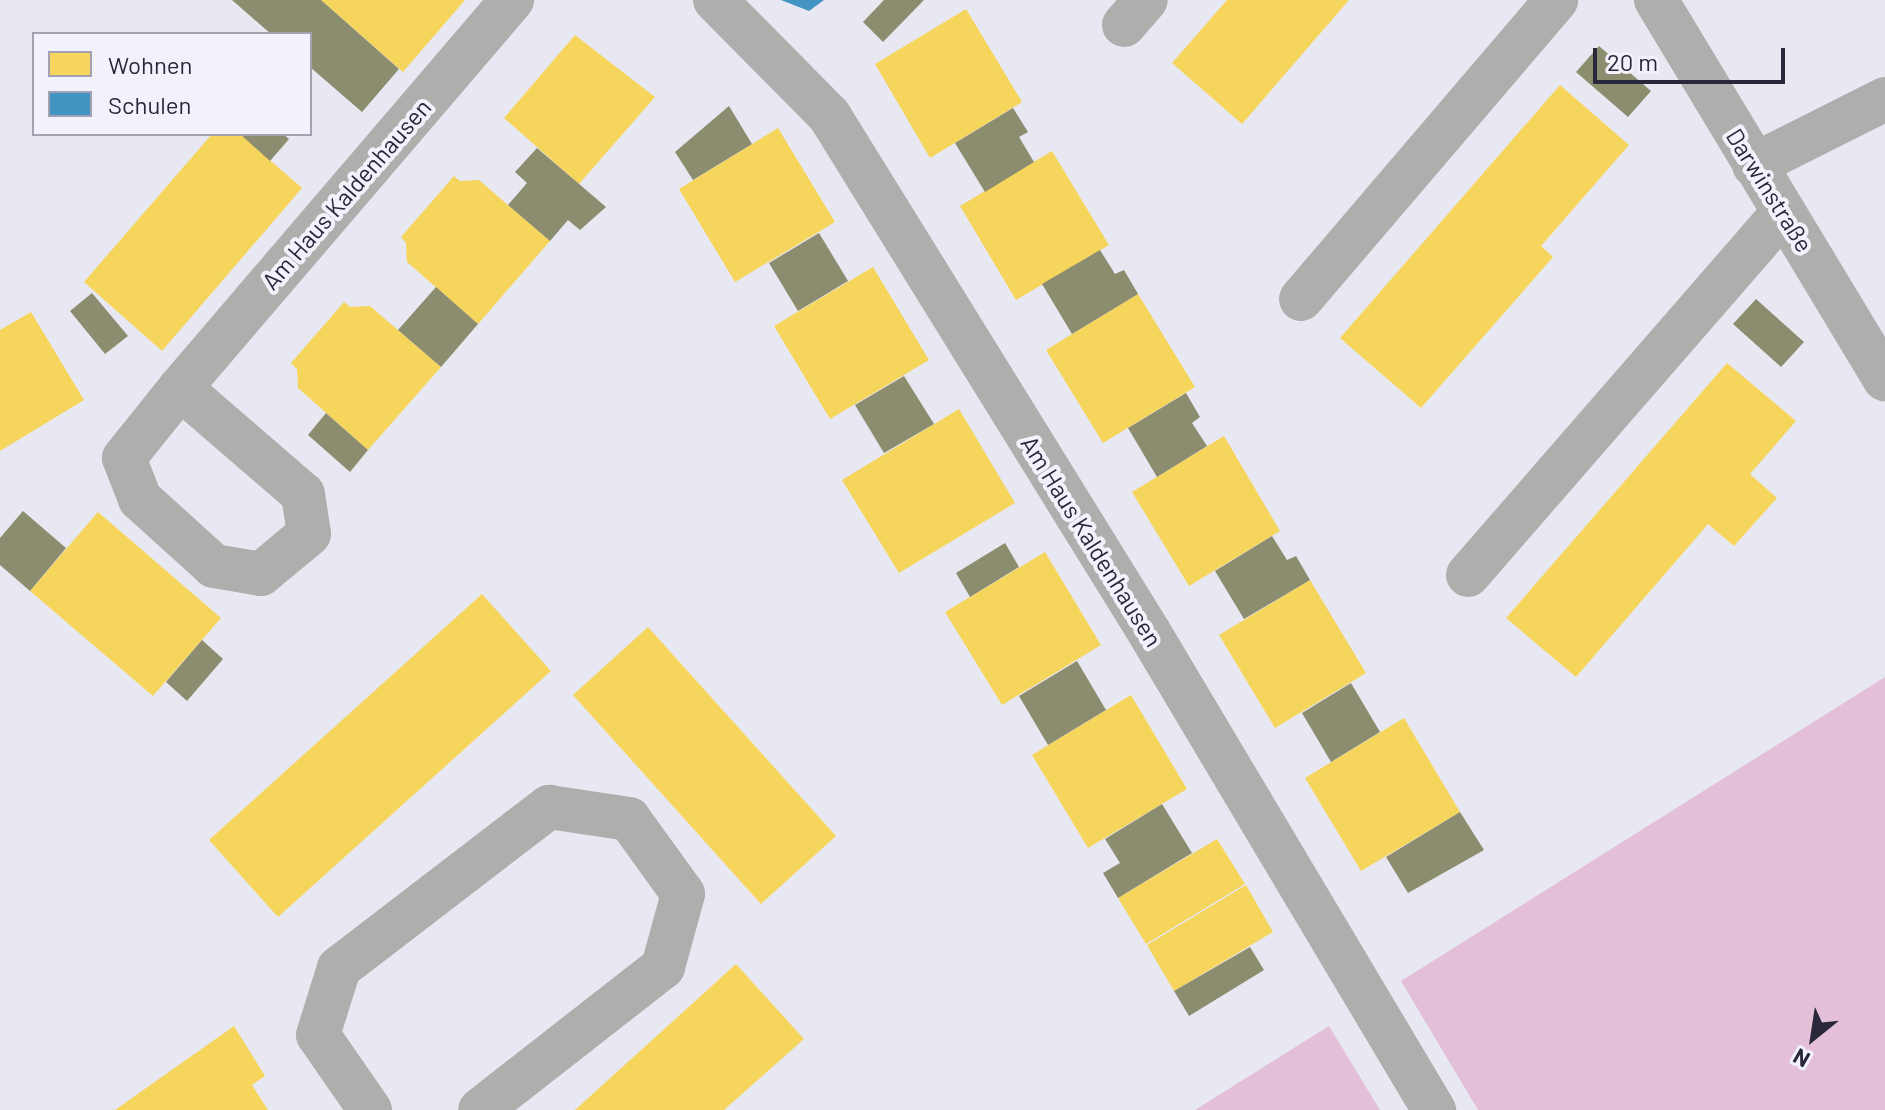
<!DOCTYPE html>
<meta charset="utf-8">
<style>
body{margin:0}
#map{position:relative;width:1885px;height:1110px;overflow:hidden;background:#e8e8f3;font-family:Barlow,sans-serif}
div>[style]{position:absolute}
.green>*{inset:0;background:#e3bfd8}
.homes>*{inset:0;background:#f6d55c}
.schools>*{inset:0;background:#4393c3}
.industry>*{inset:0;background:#8c8c6e}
.minor>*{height:44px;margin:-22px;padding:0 22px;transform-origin:22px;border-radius:22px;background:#afaeac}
span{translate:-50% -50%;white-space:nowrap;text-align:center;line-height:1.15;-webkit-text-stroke:8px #f2f2fc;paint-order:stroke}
.street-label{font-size:24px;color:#29283b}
.legend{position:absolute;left:32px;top:32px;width:280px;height:104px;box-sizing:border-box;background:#f2f2fc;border:2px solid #a2a1af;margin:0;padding:10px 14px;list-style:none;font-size:24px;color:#29283b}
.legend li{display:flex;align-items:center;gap:16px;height:40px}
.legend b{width:40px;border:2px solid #a2a1af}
.north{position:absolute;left:1773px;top:998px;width:80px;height:80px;-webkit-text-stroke:6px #f2f2fc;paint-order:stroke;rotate:210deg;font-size:22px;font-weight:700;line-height:32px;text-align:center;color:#29283b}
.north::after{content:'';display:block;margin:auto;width:28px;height:36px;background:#29283b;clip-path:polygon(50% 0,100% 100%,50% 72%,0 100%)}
.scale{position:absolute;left:1593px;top:48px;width:192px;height:36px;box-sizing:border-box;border:4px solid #29283b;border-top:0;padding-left:10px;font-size:24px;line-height:28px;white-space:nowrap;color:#29283b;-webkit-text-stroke:6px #f2f2fc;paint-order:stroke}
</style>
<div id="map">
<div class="green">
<div style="clip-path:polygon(1885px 677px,1885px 1110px,1478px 1110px,1401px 981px)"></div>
<div style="clip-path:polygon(1329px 1026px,1380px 1110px,1195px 1110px)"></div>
</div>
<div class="homes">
<div style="clip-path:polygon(321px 0,465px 0,403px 72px)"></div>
<div style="clip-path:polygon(1227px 0,1349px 0,1242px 124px,1172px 63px)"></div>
<div style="clip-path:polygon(966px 9px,1022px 102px,930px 158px,875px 64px)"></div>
<div style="clip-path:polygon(575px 35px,655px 97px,579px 184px,504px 118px)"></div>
<div style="clip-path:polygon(1560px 85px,1629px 145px,1541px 246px,1553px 257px,1421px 408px,1340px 338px)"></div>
<div style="clip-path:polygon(778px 128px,835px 222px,735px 282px,679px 189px)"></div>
<div style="clip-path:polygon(212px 134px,240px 134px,302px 188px,162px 351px,84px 282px)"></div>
<div style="clip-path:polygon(1052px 151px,1109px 245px,1016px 300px,960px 206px)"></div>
<div style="clip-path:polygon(454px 176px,460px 181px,479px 180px,550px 241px,478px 324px,407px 262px,406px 243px,401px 237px)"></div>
<div style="clip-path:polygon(873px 267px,929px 360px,830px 419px,774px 326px)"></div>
<div style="clip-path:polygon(1138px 294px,1195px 387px,1103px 443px,1046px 350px)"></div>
<div style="clip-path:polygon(344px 302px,350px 307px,370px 306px,441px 367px,368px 450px,298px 388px,297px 369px,291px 363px)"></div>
<div style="clip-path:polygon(31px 312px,84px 400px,0 451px,0 330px)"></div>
<div style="clip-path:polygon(1727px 363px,1796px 421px,1750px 474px,1777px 498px,1734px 546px,1708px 524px,1576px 677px,1506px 618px)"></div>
<div style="clip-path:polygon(959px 409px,1015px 503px,899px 573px,842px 480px)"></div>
<div style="clip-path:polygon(1224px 436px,1280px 531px,1189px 586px,1132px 492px)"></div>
<div style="clip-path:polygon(98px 512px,221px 618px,153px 696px,30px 591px)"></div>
<div style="clip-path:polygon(1045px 552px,1101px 645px,1002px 705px,945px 612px)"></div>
<div style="clip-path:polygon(1310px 580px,1366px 673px,1275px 728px,1219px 635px)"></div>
<div style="clip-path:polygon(482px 594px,551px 671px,278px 917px,209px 840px)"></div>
<div style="clip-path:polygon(648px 627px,836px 836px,761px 904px,573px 695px)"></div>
<div style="clip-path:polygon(1131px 695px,1187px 789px,1088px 848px,1032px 755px)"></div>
<div style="clip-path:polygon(1404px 718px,1460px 812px,1361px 871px,1305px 778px)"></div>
<div style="clip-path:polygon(1217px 839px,1245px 884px,1146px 944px,1118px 898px)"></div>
<div style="clip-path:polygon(1246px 885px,1273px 932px,1174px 991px,1147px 945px)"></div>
<div style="clip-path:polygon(736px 964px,804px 1039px,724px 1110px,575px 1110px)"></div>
<div style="clip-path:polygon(234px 1026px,265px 1076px,252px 1085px,268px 1110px,115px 1110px)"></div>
</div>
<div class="schools">
<div style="clip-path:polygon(781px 0,824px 0,809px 11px)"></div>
</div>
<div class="industry">
<div style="clip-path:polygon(232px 0,321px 0,399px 69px,362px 112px,310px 67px,310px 34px,271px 34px)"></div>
<div style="clip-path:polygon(884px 0,924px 0,883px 42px,863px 22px)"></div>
<div style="clip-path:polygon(1599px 46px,1651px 91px,1628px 117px,1576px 72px)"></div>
<div style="clip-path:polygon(729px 106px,752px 144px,693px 180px,675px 152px)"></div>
<div style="clip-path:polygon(1013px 108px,1028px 132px,1019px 137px,1034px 162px,985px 192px,955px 143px)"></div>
<div style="clip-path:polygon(240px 134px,283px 134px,289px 139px,270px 161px)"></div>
<div style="clip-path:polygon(537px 148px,606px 207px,580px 230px,568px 220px,550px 241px,508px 205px,527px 183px,515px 172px)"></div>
<div style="clip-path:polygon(819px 233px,848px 281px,798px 311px,769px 263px)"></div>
<div style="clip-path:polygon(1100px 250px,1115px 274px,1124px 270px,1138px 294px,1072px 334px,1042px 284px)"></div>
<div style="clip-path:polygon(436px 287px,478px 324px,441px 367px,398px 330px)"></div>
<div style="clip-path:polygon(92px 293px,128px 336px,105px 354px,70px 311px)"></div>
<div style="clip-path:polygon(1756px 299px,1804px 342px,1781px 367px,1733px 324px)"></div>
<div style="clip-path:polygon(904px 376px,934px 424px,884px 453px,855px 405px)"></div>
<div style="clip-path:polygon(1186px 393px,1200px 417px,1192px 423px,1207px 446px,1157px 477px,1128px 428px)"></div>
<div style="clip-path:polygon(326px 413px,368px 450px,350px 472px,308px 435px)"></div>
<div style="clip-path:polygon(23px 511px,66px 548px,30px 591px,0 565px,0 538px)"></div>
<div style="clip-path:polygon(1272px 536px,1287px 560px,1296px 556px,1310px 580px,1244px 619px,1215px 571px)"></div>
<div style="clip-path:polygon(1005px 543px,1019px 567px,970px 597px,956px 573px)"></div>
<div style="clip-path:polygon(202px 640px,223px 659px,187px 701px,166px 682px)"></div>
<div style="clip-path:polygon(1077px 661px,1106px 710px,1048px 745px,1019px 696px)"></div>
<div style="clip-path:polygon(1351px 683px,1380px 732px,1331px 762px,1302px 713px)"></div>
<div style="clip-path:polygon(1162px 804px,1192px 853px,1118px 898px,1103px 873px,1120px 863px,1105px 839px)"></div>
<div style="clip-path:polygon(1460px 812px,1484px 850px,1408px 893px,1386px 857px)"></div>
<div style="clip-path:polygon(1250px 947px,1264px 970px,1189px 1016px,1174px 991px)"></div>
</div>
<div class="minor">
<div style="left:715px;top:0;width:162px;rotate:45.3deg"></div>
<div style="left:829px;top:115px;width:608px;rotate:58.24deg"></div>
<div style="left:1149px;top:632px;width:557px;rotate:59.2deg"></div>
<div style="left:1656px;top:0;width:443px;rotate:58.9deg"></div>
<div style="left:1124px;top:25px;width:33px;rotate:-49deg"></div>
<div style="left:1754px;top:165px;width:147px;rotate:-26.7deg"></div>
<div style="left:1301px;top:299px;width:393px;rotate:-49.5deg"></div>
<div style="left:180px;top:388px;width:162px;rotate:40.8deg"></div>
<div style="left:303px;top:494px;width:40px;rotate:81.5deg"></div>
<div style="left:309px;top:534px;width:62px;rotate:140.2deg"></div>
<div style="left:261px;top:574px;width:48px;rotate:-170.3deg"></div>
<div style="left:214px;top:566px;width:100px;rotate:-137.8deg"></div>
<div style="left:140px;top:499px;width:44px;rotate:-111.3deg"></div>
<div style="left:124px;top:458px;width:90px;rotate:-51.3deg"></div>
<div style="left:180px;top:388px;width:511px;rotate:-49.45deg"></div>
<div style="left:1468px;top:575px;width:481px;rotate:-49deg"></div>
<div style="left:370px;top:1110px;width:91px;rotate:-124.7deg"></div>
<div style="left:318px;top:1035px;width:70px;rotate:-72.6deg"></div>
<div style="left:339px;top:968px;width:265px;rotate:-37.5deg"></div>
<div style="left:549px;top:807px;width:81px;rotate:8.5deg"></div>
<div style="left:629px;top:819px;width:92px;rotate:54.2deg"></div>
<div style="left:683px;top:894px;width:76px;rotate:105.3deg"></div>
<div style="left:663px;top:967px;width:232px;rotate:142deg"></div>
</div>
<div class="street-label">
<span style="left:1770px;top:190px;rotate:58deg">Darwinstraße</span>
<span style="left:346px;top:194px;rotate:-49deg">Am Haus Kaldenhausen</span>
<span style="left:1092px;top:541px;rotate:58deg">Am Haus Kaldenhausen</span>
</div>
<ul class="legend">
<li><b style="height:22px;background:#f6d55c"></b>Wohnen</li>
<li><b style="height:22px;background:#4393c3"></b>Schulen</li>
</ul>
<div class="north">N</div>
<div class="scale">20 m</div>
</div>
